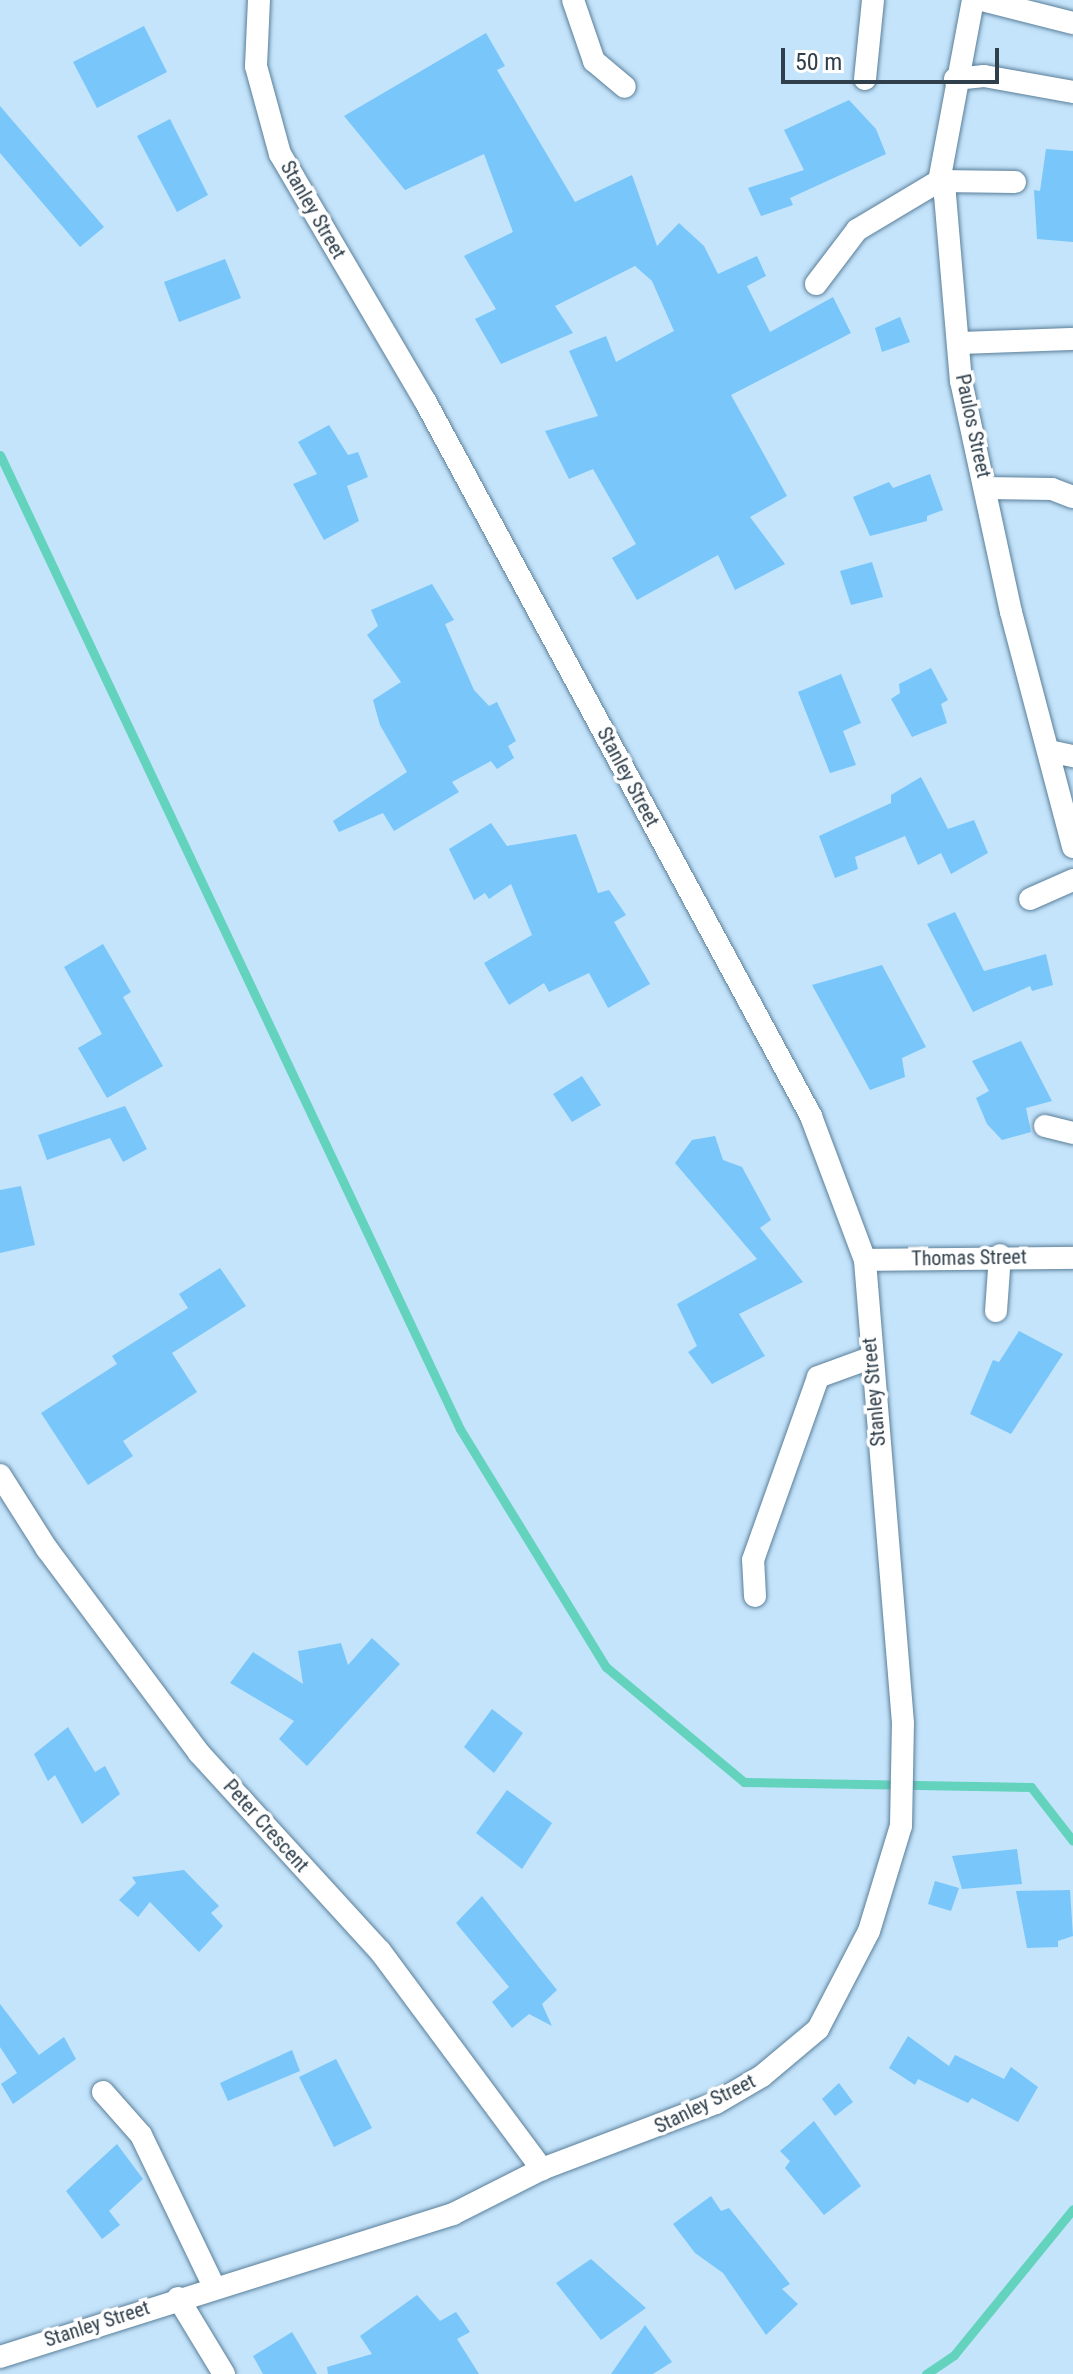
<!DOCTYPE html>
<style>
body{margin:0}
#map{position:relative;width:1073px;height:2374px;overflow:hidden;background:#c4e4fb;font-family:"Roboto Condensed",sans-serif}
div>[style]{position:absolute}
.stream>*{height:9px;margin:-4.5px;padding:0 4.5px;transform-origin:4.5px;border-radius:4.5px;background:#64d3bd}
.building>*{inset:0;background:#78c6fa}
.roads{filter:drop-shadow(0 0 2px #5a7f99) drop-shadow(0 0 2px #5a7f99)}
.minor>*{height:22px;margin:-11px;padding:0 11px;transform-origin:11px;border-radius:11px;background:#fff}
span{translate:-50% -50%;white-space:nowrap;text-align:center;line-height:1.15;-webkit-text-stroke:7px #fff;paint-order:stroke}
.street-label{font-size:20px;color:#2f3f4b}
.scale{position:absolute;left:781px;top:48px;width:218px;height:36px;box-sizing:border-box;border:4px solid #2f3f4b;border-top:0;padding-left:10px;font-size:24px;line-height:28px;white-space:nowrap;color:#2f3f4b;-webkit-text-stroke:6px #fff;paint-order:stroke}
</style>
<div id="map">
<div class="stream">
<div style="left:0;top:455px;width:1077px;rotate:64.72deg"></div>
<div style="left:460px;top:1429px;width:279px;rotate:58.5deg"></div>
<div style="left:606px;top:1667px;width:180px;rotate:39.8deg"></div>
<div style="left:744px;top:1782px;width:287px;rotate:1deg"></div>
<div style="left:1031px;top:1787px;width:68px;rotate:52.1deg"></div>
<div style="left:926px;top:2374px;width:34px;rotate:-34deg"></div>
<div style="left:954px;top:2355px;width:188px;rotate:-50.8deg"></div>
</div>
<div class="building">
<div style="clip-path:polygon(144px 26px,167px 72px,97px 108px,73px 62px)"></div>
<div style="clip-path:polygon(486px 33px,505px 66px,497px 70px,575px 202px,632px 175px,657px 246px,679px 223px,704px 246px,718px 274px,757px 256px,766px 276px,747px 286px,770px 332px,833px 297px,851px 333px,731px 395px,787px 496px,750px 517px,785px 564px,735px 590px,718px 555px,637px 600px,612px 558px,636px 544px,593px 469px,569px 479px,545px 431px,598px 416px,569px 351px,606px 336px,616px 362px,674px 331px,652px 281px,635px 266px,555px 306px,573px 333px,501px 364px,475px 319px,496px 309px,464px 256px,513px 232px,484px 154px,405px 190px,344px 116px)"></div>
<div style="clip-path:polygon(849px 100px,876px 129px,886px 154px,790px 198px,793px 205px,761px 216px,748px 188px,804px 170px,784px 130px)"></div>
<div style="clip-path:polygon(0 106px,104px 227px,80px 247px,0 153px)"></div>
<div style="clip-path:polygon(170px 119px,208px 195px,177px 212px,137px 136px)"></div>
<div style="clip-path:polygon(1046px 149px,1073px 151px,1073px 242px,1037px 239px,1034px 190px,1040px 191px)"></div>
<div style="clip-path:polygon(225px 259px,241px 298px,179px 322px,164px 282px)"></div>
<div style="clip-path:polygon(900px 317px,910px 342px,882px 352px,875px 328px)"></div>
<div style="clip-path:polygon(329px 425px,348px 455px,358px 452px,368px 477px,347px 486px,359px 521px,324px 540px,293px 484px,317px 474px,298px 442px)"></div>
<div style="clip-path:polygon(930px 474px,943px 510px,927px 516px,927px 521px,870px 536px,853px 497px,889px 482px,893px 488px)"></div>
<div style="clip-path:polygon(872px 562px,883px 597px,851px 605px,840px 571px)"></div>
<div style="clip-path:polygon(432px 584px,454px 620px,445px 624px,474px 690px,489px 706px,497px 702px,516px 741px,508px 746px,514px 758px,497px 769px,491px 761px,452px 782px,459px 792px,394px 831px,383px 813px,339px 832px,333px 821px,407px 772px,380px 725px,373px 700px,401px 682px,367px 635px,378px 626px,371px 610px)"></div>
<div style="clip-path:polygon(931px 668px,948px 700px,941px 704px,947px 723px,912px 737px,891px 699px,900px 693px,899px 684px)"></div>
<div style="clip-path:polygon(841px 674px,861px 723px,843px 731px,856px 765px,830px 773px,798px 692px)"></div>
<div style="clip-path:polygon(921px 777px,948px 829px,974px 820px,988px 853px,951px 874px,941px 853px,918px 865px,905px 836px,855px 857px,858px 869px,835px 878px,819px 836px,891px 803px,891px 795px)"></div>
<div style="clip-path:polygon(491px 823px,507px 846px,576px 834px,598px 893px,609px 890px,626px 915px,614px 922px,650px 984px,608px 1008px,589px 973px,549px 992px,544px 983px,509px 1005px,484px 963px,532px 935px,511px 884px,489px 899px,485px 893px,474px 900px,449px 849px)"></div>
<div style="clip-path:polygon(955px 912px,984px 971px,1046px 954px,1053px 985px,1032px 991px,1030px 986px,973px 1012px,927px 924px)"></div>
<div style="clip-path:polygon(103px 944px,131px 992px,123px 997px,163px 1066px,107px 1098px,78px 1048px,102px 1034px,64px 967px)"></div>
<div style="clip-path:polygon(882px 965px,926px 1047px,902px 1058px,905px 1077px,870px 1090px,812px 985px)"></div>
<div style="clip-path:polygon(1021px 1041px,1052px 1101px,1026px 1108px,1031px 1132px,1002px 1140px,987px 1124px,976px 1098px,989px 1091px,972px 1061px)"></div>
<div style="clip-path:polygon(582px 1076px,601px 1105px,572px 1122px,553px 1094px)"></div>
<div style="clip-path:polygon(125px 1106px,147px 1149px,123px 1162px,110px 1138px,47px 1160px,38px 1135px)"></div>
<div style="clip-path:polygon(715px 1136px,723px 1160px,742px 1167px,771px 1220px,760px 1228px,803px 1282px,739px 1314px,765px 1356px,712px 1384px,688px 1352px,697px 1346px,677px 1304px,757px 1259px,675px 1163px,692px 1140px)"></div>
<div style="clip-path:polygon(21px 1186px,35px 1245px,0 1253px,0 1190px)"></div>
<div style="clip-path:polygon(220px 1268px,246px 1306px,172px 1353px,197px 1392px,123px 1441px,133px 1456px,88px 1485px,41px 1413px,117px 1364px,112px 1356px,188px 1308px,179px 1294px)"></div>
<div style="clip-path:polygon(1019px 1331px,1063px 1354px,1011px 1434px,970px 1414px,993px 1360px,999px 1362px)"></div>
<div style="clip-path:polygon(372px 1638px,400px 1664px,307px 1766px,279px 1739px,294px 1721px,230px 1683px,253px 1652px,303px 1684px,298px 1651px,341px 1643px,348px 1665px)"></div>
<div style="clip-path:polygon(492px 1709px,523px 1733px,494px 1773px,464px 1747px)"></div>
<div style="clip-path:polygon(68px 1727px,95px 1772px,105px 1766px,120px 1794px,82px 1824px,55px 1775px,48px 1781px,34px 1754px)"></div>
<div style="clip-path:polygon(507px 1790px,552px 1823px,522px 1869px,476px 1833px)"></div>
<div style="clip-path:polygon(1017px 1849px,1022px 1884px,962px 1889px,952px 1856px)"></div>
<div style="clip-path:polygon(184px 1870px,219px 1906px,211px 1913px,223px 1926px,199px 1952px,150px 1902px,138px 1917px,119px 1900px,136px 1883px,132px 1877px)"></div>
<div style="clip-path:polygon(935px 1881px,959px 1888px,951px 1911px,928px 1904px)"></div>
<div style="clip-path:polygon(1070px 1890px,1073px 1936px,1058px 1941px,1058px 1947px,1027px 1948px,1016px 1891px)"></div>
<div style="clip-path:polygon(482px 1896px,557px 1990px,542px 2004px,552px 2026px,529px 2014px,512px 2028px,492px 2002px,509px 1987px,456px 1923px)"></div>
<div style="clip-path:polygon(0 2004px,39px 2055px,64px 2037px,76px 2059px,13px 2104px,1px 2084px,17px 2073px,0 2047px)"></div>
<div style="clip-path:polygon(908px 2036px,949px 2066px,955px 2055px,1004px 2079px,1011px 2067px,1038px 2087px,1018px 2122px,972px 2098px,968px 2103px,918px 2079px,915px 2085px,889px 2068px)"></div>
<div style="clip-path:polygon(292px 2050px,300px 2071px,228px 2101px,220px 2083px)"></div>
<div style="clip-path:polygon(336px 2059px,372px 2128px,334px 2147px,299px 2077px)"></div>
<div style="clip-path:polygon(839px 2083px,853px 2102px,835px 2116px,822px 2099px)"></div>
<div style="clip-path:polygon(814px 2121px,861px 2186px,824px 2215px,785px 2168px,790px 2161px,780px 2151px)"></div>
<div style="clip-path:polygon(117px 2144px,143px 2179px,109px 2211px,120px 2225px,102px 2239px,66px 2191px)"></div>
<div style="clip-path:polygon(711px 2196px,721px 2211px,729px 2208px,790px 2284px,782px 2289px,798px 2304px,766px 2335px,723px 2273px,695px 2253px,673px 2224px)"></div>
<div style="clip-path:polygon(591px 2259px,646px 2308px,601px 2340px,556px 2283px)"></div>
<div style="clip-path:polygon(417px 2295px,440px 2321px,456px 2312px,470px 2332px,457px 2339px,479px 2374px,328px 2374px,327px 2367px,372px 2354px,360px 2336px)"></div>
<div style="clip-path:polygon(645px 2325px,672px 2362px,653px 2374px,611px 2374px)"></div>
<div style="clip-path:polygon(292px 2332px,317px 2374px,263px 2374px,253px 2356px)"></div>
</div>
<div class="roads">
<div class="minor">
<div style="left:573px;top:0;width:65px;rotate:71deg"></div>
<div style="left:594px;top:61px;width:40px;rotate:40deg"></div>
<div style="left:973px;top:0;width:184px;rotate:100.6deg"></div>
<div style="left:939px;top:181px;width:15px;rotate:67deg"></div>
<div style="left:945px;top:195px;width:187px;rotate:85.1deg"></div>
<div style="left:961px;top:381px;width:236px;rotate:77.8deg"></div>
<div style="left:1011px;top:612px;width:243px;rotate:75.2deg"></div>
<div style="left:982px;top:0;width:94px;rotate:14.2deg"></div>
<div style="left:865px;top:79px;width:79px;rotate:-84.2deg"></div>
<div style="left:955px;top:79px;width:29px;rotate:-6deg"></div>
<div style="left:984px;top:76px;width:90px;rotate:10.2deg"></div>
<div style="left:816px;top:284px;width:68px;rotate:-52.8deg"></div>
<div style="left:857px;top:230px;width:96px;rotate:-30.9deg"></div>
<div style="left:939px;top:181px;width:76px;rotate:0.8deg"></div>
<div style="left:958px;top:343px;width:115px;rotate:-2deg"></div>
<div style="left:985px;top:488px;width:67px;rotate:0.9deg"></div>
<div style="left:1052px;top:489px;width:22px;rotate:21deg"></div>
<div style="left:1049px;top:751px;width:25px;rotate:12deg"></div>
<div style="left:1030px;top:899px;width:47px;rotate:-23.8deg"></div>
<div style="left:1045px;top:1126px;width:29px;rotate:14deg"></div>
<div style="left:865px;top:1260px;width:208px;rotate:-0.6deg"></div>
<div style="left:996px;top:1311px;width:56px;rotate:-85.9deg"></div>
<div style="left:0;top:1475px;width:88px;rotate:57.6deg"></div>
<div style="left:47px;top:1549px;width:254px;rotate:53.3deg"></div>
<div style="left:199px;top:1753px;width:268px;rotate:47.6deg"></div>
<div style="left:380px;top:1951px;width:272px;rotate:53.4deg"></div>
<div style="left:755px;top:1596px;width:36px;rotate:-93deg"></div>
<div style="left:753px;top:1560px;width:194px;rotate:-70.4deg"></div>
<div style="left:818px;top:1377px;width:55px;rotate:-20.1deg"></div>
<div style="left:103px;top:2092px;width:57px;rotate:48.5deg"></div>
<div style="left:141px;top:2135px;width:169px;rotate:64.3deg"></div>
<div style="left:178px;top:2298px;width:89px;rotate:58.8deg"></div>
<div style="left:0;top:2357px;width:475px;rotate:-17.5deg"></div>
<div style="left:453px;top:2214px;width:100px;rotate:-26.8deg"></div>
<div style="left:542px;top:2169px;width:186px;rotate:-20.8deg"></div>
<div style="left:716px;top:2103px;width:53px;rotate:-30.4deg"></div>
<div style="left:762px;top:2076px;width:73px;rotate:-40deg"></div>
<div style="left:818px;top:2029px;width:110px;rotate:-62.5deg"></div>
<div style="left:869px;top:1931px;width:110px;rotate:-73.1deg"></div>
<div style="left:901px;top:1826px;width:103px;rotate:-88.9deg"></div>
<div style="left:903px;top:1723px;width:465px;rotate:-94.7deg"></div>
<div style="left:865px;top:1260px;width:154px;rotate:-110.6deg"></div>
<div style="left:811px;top:1116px;width:813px;rotate:-118.36deg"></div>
<div style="left:425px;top:401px;width:286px;rotate:-120.4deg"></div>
<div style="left:280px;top:154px;width:91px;rotate:-105.3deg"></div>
<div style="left:256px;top:66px;width:66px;rotate:-87.4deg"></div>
</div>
</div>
<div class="street-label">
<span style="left:313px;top:210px;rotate:60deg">Stanley Street</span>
<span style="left:973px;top:426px;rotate:78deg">Paulos Street</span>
<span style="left:628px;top:777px;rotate:62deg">Stanley Street</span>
<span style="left:969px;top:1258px;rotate:-1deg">Thomas Street</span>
<span style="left:874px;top:1392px;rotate:-95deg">Stanley Street</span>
<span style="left:266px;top:1826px;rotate:48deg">Peter Crescent</span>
<span style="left:705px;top:2104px;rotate:-26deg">Stanley Street</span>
<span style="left:97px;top:2324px;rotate:-18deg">Stanley Street</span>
</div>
<div class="scale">50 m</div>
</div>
